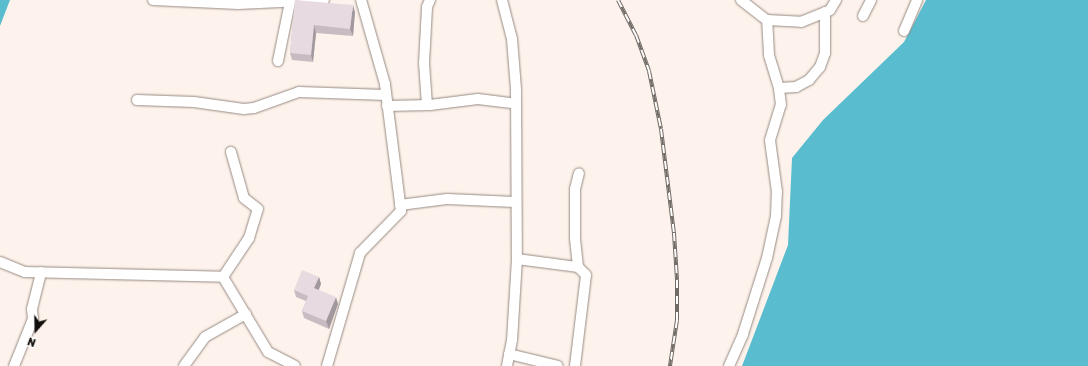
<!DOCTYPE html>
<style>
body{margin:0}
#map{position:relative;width:1088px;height:366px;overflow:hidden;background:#fef3ec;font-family:Rubik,sans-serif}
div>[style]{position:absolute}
.water>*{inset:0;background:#59bdcf}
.roads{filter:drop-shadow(0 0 1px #968a82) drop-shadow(0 0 1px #968a82)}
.minor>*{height:10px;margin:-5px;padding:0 5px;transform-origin:5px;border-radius:5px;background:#fff}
.rail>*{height:4px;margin-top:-2px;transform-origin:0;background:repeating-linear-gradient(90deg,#fff 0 8px,#716b66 0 16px);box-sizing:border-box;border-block:1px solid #716b66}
.wall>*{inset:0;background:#c8bbc2}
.shaded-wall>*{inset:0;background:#a2999e}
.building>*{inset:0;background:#e8dae1}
span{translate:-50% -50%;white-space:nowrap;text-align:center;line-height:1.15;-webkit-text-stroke:3px #fff;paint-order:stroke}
.north{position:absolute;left:16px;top:310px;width:40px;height:40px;-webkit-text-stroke:3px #fff;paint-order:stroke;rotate:200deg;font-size:11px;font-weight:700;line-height:16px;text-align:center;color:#130f0c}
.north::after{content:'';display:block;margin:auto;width:14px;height:18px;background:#130f0c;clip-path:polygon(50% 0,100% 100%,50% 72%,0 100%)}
</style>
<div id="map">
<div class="water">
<div style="clip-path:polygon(0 0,10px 0,0 26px)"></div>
<div style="clip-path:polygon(926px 0,1088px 0,1088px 366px,742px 366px,788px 245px,792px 158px,823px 120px,904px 42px)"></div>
</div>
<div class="roads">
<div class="minor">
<div style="left:153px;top:0;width:85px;rotate:2.7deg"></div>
<div style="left:238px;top:4px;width:86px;rotate:-2.7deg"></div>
<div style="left:502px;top:0;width:40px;rotate:75.6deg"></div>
<div style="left:512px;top:39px;width:50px;rotate:85.4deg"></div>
<div style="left:516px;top:89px;width:170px;rotate:89.7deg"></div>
<div style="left:517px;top:259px;width:81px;rotate:93.5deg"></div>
<div style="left:512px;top:340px;width:26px;rotate:101deg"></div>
<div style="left:741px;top:0;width:33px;rotate:38deg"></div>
<div style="left:767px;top:20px;width:34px;rotate:3deg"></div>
<div style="left:801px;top:22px;width:31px;rotate:-22deg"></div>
<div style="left:830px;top:10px;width:12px;rotate:-59deg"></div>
<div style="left:863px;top:16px;width:18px;rotate:-63deg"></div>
<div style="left:904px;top:31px;width:34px;rotate:-67deg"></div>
<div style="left:278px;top:61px;width:60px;rotate:-78.5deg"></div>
<div style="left:779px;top:88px;width:17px;rotate:-3deg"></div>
<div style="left:796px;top:87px;width:15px;rotate:-28deg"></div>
<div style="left:809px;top:80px;width:17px;rotate:-50deg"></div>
<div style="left:820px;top:67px;width:15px;rotate:-70deg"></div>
<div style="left:825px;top:53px;width:41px;rotate:-90deg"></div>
<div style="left:137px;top:100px;width:57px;rotate:2deg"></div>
<div style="left:194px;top:102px;width:50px;rotate:8deg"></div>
<div style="left:244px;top:109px;width:10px;rotate:-6deg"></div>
<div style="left:254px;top:108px;width:48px;rotate:-19.6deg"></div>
<div style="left:299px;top:92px;width:87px;rotate:2deg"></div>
<div style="left:427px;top:105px;width:42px;rotate:-94.1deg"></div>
<div style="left:424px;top:63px;width:56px;rotate:-86.9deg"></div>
<div style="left:427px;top:7px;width:8px;rotate:-67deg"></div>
<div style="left:387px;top:106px;width:43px;rotate:-1.3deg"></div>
<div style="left:430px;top:105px;width:48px;rotate:-7.1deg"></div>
<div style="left:478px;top:99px;width:38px;rotate:7deg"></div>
<div style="left:400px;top:205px;width:47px;rotate:-7.3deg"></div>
<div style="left:447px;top:199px;width:68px;rotate:2.5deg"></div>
<div style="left:517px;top:259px;width:62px;rotate:7.5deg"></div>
<div style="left:578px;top:267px;width:11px;rotate:45deg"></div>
<div style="left:586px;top:275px;width:92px;rotate:96.9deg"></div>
<div style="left:0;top:262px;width:27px;rotate:22deg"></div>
<div style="left:25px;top:272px;width:198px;rotate:1.4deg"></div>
<div style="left:223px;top:277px;width:47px;rotate:-56.3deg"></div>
<div style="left:249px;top:238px;width:30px;rotate:-73deg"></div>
<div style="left:258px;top:209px;width:18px;rotate:-142deg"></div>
<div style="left:244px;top:198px;width:48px;rotate:-105.8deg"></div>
<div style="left:578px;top:267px;width:28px;rotate:-96deg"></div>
<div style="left:575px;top:239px;width:50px;rotate:-90deg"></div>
<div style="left:575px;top:189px;width:16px;rotate:-76deg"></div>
<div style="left:223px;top:277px;width:87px;rotate:59deg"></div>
<div style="left:268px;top:352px;width:30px;rotate:27deg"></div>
<div style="left:509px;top:354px;width:50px;rotate:13.8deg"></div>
<div style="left:14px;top:366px;width:51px;rotate:-68deg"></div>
<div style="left:33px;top:319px;width:10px;rotate:-96deg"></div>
<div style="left:32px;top:309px;width:38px;rotate:-76deg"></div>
<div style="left:184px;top:366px;width:36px;rotate:-54deg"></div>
<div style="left:205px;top:337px;width:47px;rotate:-29.3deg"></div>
<div style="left:327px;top:366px;width:118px;rotate:-73.7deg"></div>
<div style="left:360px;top:253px;width:59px;rotate:-45.7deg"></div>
<div style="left:401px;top:211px;width:128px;rotate:-97.2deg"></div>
<div style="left:385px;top:84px;width:87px;rotate:-105.9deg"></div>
<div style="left:729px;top:366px;width:35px;rotate:-66deg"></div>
<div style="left:743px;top:334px;width:80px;rotate:-72.5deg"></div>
<div style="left:767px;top:258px;width:43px;rotate:-77.9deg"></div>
<div style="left:776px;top:216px;width:24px;rotate:-88deg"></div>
<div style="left:777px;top:192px;width:52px;rotate:-97.7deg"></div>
<div style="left:770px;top:140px;width:37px;rotate:-73deg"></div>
<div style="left:781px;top:105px;width:17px;rotate:-97deg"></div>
<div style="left:779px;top:88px;width:34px;rotate:-107deg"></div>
<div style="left:769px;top:55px;width:35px;rotate:-93deg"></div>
</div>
</div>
<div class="rail">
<div style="left:618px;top:0;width:39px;rotate:63deg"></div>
<div style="left:636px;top:35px;width:38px;rotate:70deg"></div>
<div style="left:649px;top:71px;width:59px;rotate:78.3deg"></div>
<div style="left:661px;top:129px;width:105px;rotate:82.9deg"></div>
<div style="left:674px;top:233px;width:47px;rotate:86.3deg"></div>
<div style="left:677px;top:280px;width:40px;rotate:90deg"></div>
<div style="left:677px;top:320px;width:47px;rotate:98.7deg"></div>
</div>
<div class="wall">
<div style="clip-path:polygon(295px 0,355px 12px,353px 36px,316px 33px,313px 62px,292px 60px,290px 53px)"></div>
<div style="clip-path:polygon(319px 277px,321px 284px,319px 290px,338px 304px,329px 329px,304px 318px,302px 311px,306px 301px,296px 297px,294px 290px)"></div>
</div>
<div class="shaded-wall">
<div style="clip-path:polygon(353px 5px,355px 12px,353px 36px,350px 29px)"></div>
<div style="clip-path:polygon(314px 25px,316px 33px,313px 62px,311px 55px)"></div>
<div style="clip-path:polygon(319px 277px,321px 284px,316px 295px,314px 288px)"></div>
<div style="clip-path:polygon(336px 297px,338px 304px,329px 329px,326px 321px)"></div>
</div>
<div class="building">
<div style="clip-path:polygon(295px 0,353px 5px,350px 29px,314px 25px,311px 55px,290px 53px)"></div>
<div style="clip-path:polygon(302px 270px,319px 277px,314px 288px,336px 297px,326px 321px,302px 311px,308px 296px,294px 290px)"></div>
</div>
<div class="north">N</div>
</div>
